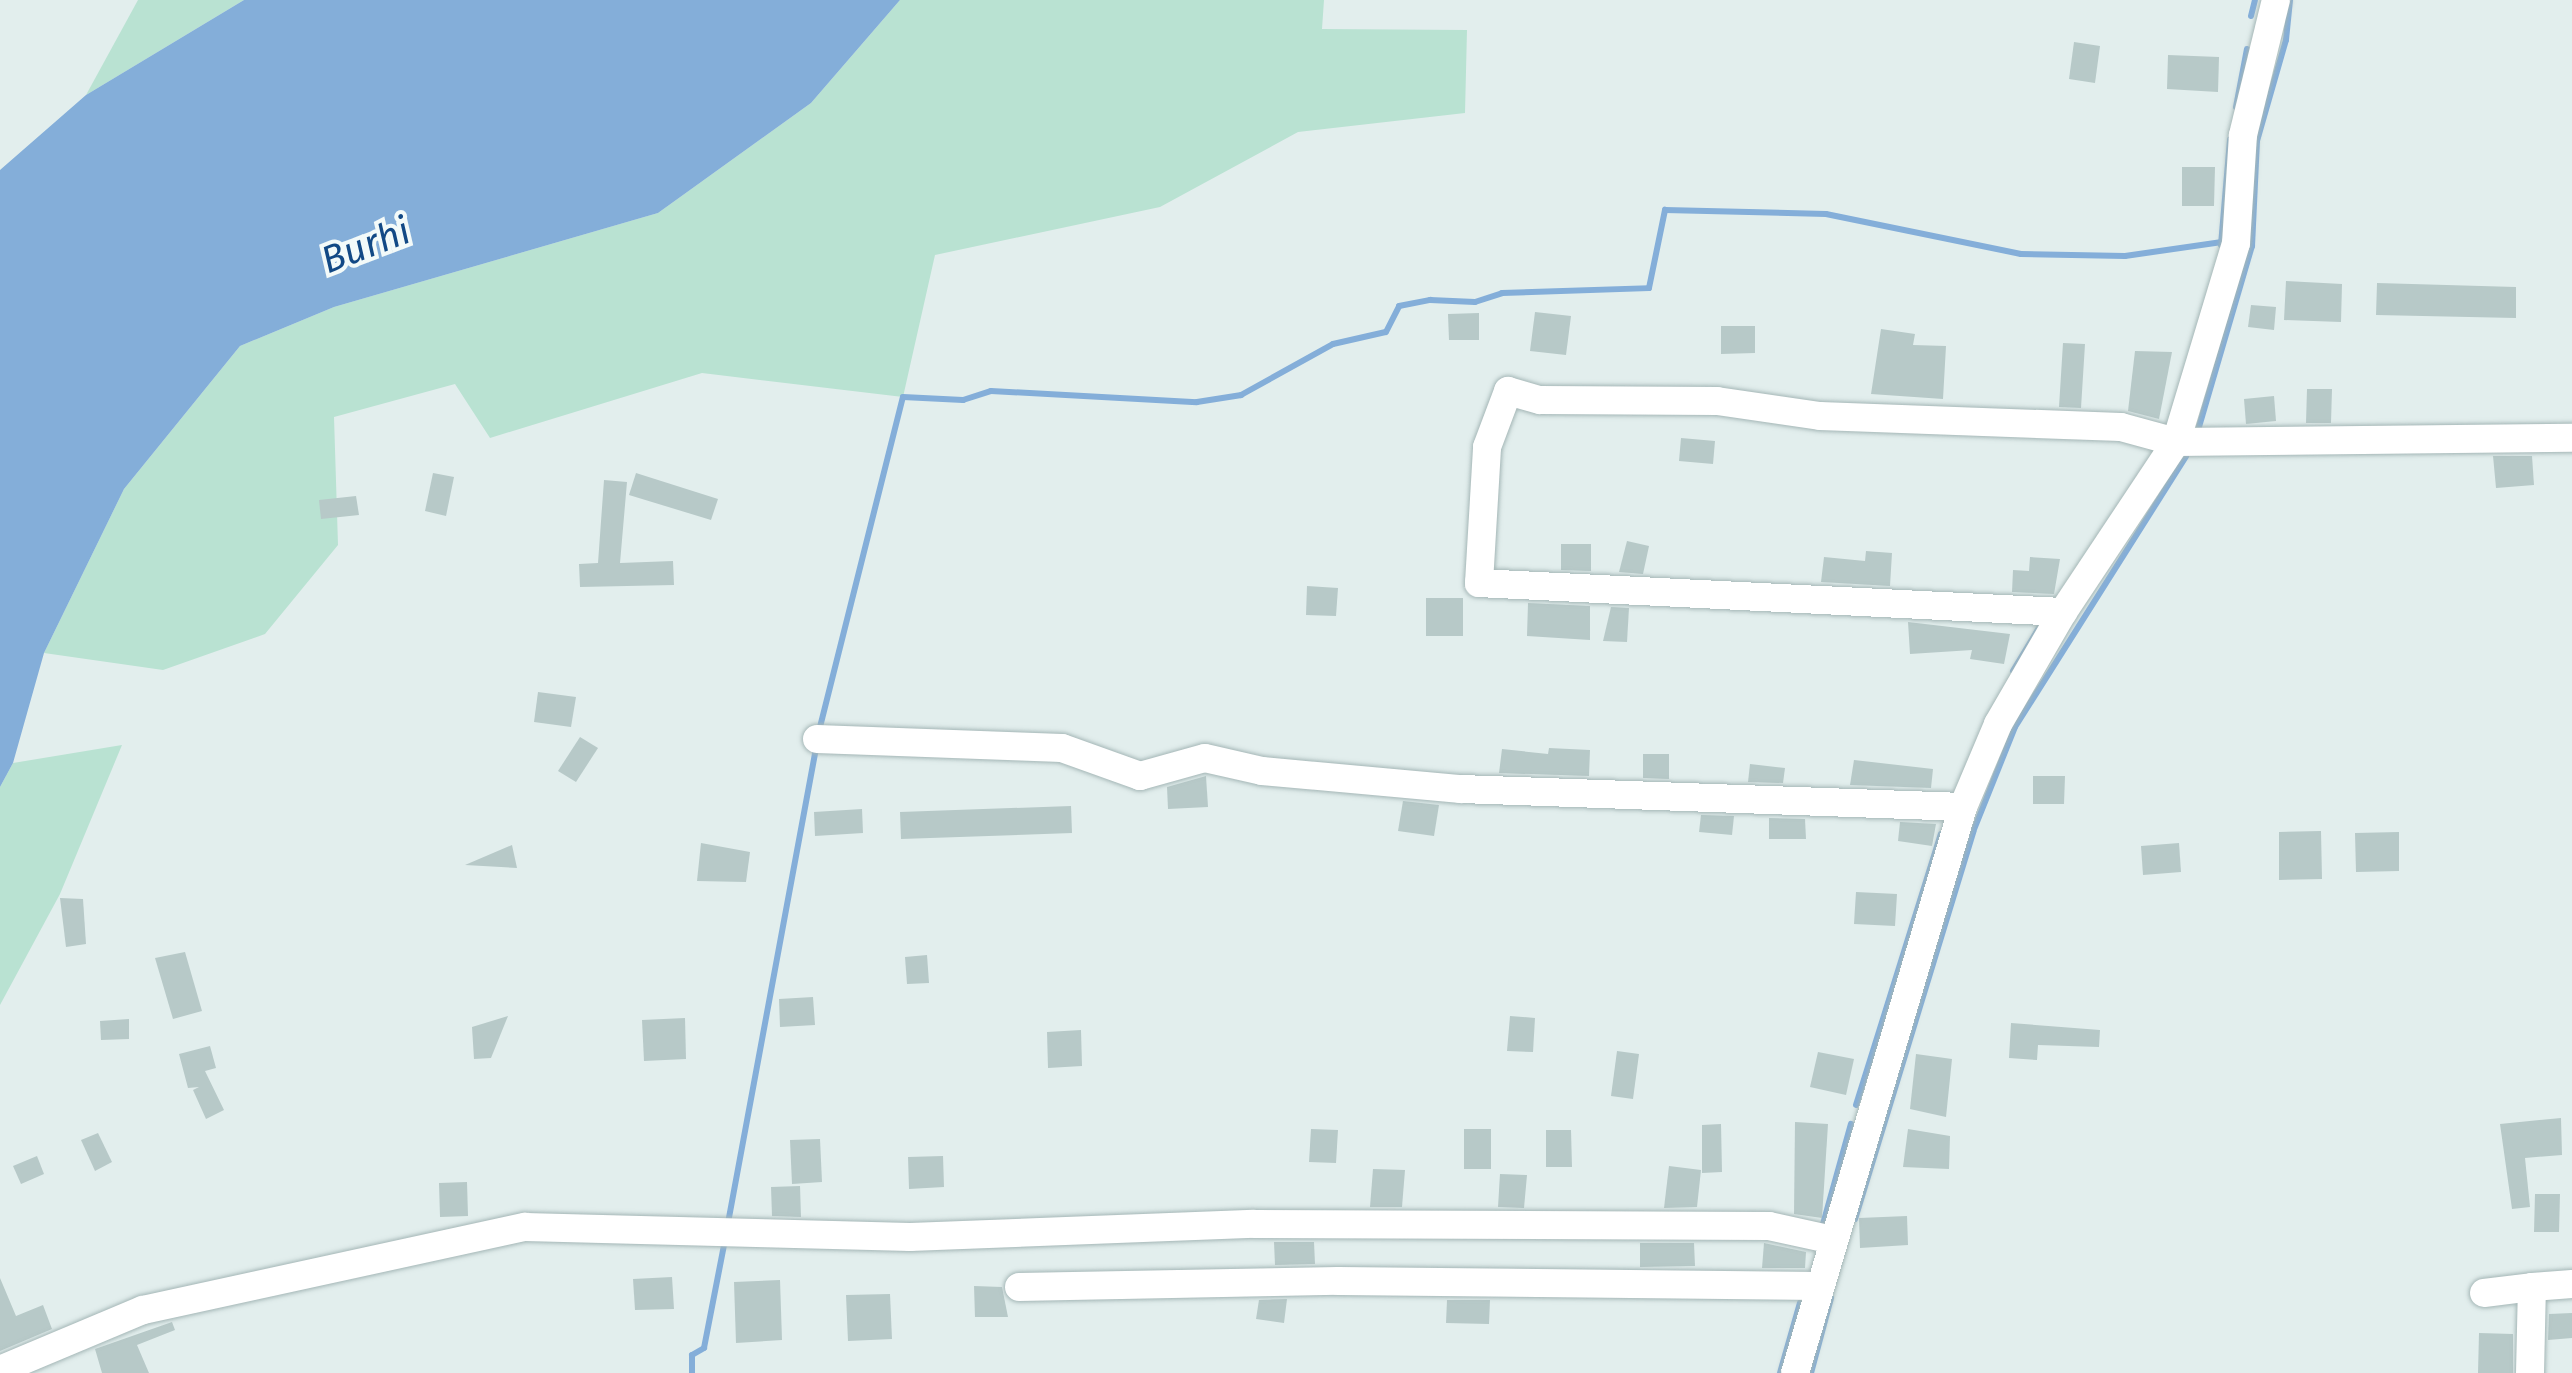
<!DOCTYPE html>
<style>
body{margin:0}
#map{position:relative;width:2572px;height:1373px;overflow:hidden;background:#e2eeed;font-family:"Fira Sans",sans-serif}
div>[style]{position:absolute}
.green>*{inset:0;background:#b9e2d2}
.water>*{inset:0;background:#84aed9}
.stream>*{height:6px;margin:-3px;padding:0 3px;transform-origin:3px;border-radius:3px;background:#84aed9}
.building>*{inset:0;background:#b7c9c8}
.roads{filter:drop-shadow(0 0 2px #a4b6b6) drop-shadow(0 0 2px #a4b6b6)}
.minor>*{height:28px;margin:-14px;padding:0 14px;transform-origin:14px;border-radius:14px;background:#fff}
span{translate:-50% -50%;white-space:nowrap;text-align:center;line-height:1.15;-webkit-text-stroke:8px #f3faf9;paint-order:stroke}
.water-label{font-size:38px;color:#124985;font-style:italic}
</style>
<div id="map">
<div class="green">
<div style="clip-path:polygon(138px 0,244px 0,86px 95px)"></div>
<div style="clip-path:polygon(900px 0,1324px 0,1322px 29px,1467px 30px,1465px 113px,1298px 132px,1160px 207px,935px 255px,903px 397px,702px 373px,490px 438px,455px 384px,334px 417px,338px 545px,265px 634px,163px 670px,44px 653px,124px 489px,240px 346px,334px 307px,658px 213px,811px 103px)"></div>
<div style="clip-path:polygon(122px 745px,60px 894px,0 1005px,0 787px,13px 763px)"></div>
</div>
<div class="water">
<div style="clip-path:polygon(244px 0,900px 0,811px 103px,658px 213px,334px 307px,240px 346px,124px 489px,44px 653px,13px 763px,0 787px,0 170px,86px 95px)"></div>
</div>
<div class="stream">
<div style="left:2251px;top:16px;width:16px;rotate:-76deg"></div>
<div style="left:2236px;top:107px;width:59px;rotate:-79.3deg"></div>
<div style="left:2221px;top:245px;width:106px;rotate:-85.1deg"></div>
<div style="left:2199px;top:427px;width:189px;rotate:-73.7deg"></div>
<div style="left:2252px;top:246px;width:105px;rotate:-87.3deg"></div>
<div style="left:2257px;top:141px;width:105px;rotate:-74deg"></div>
<div style="left:2286px;top:40px;width:40px;rotate:-84.3deg"></div>
<div style="left:2013px;top:671px;width:62px;rotate:-58.9deg"></div>
<div style="left:819px;top:731px;width:344px;rotate:-75.9deg"></div>
<div style="left:903px;top:397px;width:60px;rotate:2.9deg"></div>
<div style="left:963px;top:400px;width:29px;rotate:-18deg"></div>
<div style="left:991px;top:391px;width:206px;rotate:3.1deg"></div>
<div style="left:1197px;top:402px;width:45px;rotate:-9deg"></div>
<div style="left:1241px;top:395px;width:105px;rotate:-29deg"></div>
<div style="left:1333px;top:344px;width:54px;rotate:-12.8deg"></div>
<div style="left:1386px;top:332px;width:29px;rotate:-63deg"></div>
<div style="left:1399px;top:306px;width:32px;rotate:-11deg"></div>
<div style="left:1430px;top:300px;width:45px;rotate:2.5deg"></div>
<div style="left:1475px;top:302px;width:28px;rotate:-18deg"></div>
<div style="left:1502px;top:293px;width:147px;rotate:-1.9deg"></div>
<div style="left:1649px;top:288px;width:80px;rotate:-78.4deg"></div>
<div style="left:1665px;top:210px;width:161px;rotate:1.4deg"></div>
<div style="left:1826px;top:214px;width:199px;rotate:11.6deg"></div>
<div style="left:2021px;top:254px;width:104px;rotate:1.1deg"></div>
<div style="left:2125px;top:256px;width:98px;rotate:-8.2deg"></div>
<div style="left:1856px;top:1105px;width:284px;rotate:-72.6deg"></div>
<div style="left:1855px;top:1219px;width:405px;rotate:-73deg"></div>
<div style="left:1973px;top:832px;width:113px;rotate:-68.2deg"></div>
<div style="left:2015px;top:727px;width:320px;rotate:-57.7deg"></div>
<div style="left:728px;top:1223px;width:483px;rotate:-79.5deg"></div>
<div style="left:1823px;top:1224px;width:104px;rotate:-74.4deg"></div>
<div style="left:692px;top:1373px;width:18px;rotate:-90deg"></div>
<div style="left:692px;top:1355px;width:14px;rotate:-30deg"></div>
<div style="left:704px;top:1348px;width:110px;rotate:-79deg"></div>
<div style="left:1780px;top:1373px;width:73px;rotate:-74.1deg"></div>
<div style="left:1811px;top:1373px;width:78px;rotate:-75.1deg"></div>
</div>
<div class="building">
<div style="clip-path:polygon(2074px 42px,2100px 46px,2095px 83px,2069px 79px)"></div>
<div style="clip-path:polygon(2168px 55px,2219px 57px,2218px 92px,2167px 89px)"></div>
<div style="clip-path:polygon(2182px 167px,2215px 167px,2214px 206px,2182px 206px)"></div>
<div style="clip-path:polygon(2286px 281px,2342px 284px,2341px 322px,2284px 320px)"></div>
<div style="clip-path:polygon(2377px 283px,2516px 287px,2516px 318px,2376px 315px)"></div>
<div style="clip-path:polygon(2251px 305px,2276px 307px,2274px 330px,2248px 327px)"></div>
<div style="clip-path:polygon(1535px 312px,1571px 316px,1566px 355px,1530px 351px)"></div>
<div style="clip-path:polygon(1479px 313px,1479px 340px,1449px 340px,1448px 314px)"></div>
<div style="clip-path:polygon(1721px 326px,1755px 326px,1755px 353px,1721px 354px)"></div>
<div style="clip-path:polygon(1881px 329px,1915px 334px,1913px 345px,1946px 346px,1943px 399px,1871px 394px)"></div>
<div style="clip-path:polygon(2063px 343px,2085px 344px,2081px 408px,2059px 407px)"></div>
<div style="clip-path:polygon(2135px 351px,2172px 352px,2159px 419px,2128px 411px)"></div>
<div style="clip-path:polygon(2307px 389px,2332px 389px,2331px 423px,2306px 423px)"></div>
<div style="clip-path:polygon(2274px 396px,2276px 421px,2246px 424px,2244px 399px)"></div>
<div style="clip-path:polygon(1681px 438px,1715px 441px,1713px 464px,1679px 461px)"></div>
<div style="clip-path:polygon(2493px 456px,2532px 456px,2534px 485px,2496px 488px)"></div>
<div style="clip-path:polygon(433px 473px,454px 477px,446px 516px,425px 511px)"></div>
<div style="clip-path:polygon(636px 473px,718px 499px,711px 520px,629px 495px)"></div>
<div style="clip-path:polygon(604px 480px,627px 482px,620px 563px,673px 561px,674px 585px,580px 587px,579px 564px,598px 563px)"></div>
<div style="clip-path:polygon(356px 496px,359px 515px,321px 519px,319px 500px)"></div>
<div style="clip-path:polygon(1627px 541px,1649px 546px,1643px 574px,1619px 572px)"></div>
<div style="clip-path:polygon(1561px 544px,1591px 544px,1591px 571px,1561px 570px)"></div>
<div style="clip-path:polygon(1866px 551px,1892px 553px,1890px 586px,1821px 582px,1824px 557px,1865px 561px)"></div>
<div style="clip-path:polygon(2030px 557px,2060px 559px,2054px 594px,2012px 592px,2013px 570px,2029px 571px)"></div>
<div style="clip-path:polygon(1307px 586px,1338px 588px,1336px 616px,1306px 615px)"></div>
<div style="clip-path:polygon(1426px 598px,1463px 598px,1463px 636px,1426px 636px)"></div>
<div style="clip-path:polygon(1528px 603px,1590px 606px,1590px 640px,1527px 636px)"></div>
<div style="clip-path:polygon(1611px 607px,1629px 608px,1627px 642px,1603px 641px)"></div>
<div style="clip-path:polygon(1908px 622px,2010px 634px,2004px 664px,1970px 659px,1972px 650px,1910px 654px)"></div>
<div style="clip-path:polygon(538px 692px,576px 697px,571px 727px,534px 722px)"></div>
<div style="clip-path:polygon(580px 737px,598px 748px,576px 782px,558px 771px)"></div>
<div style="clip-path:polygon(1549px 748px,1590px 750px,1589px 776px,1499px 773px,1502px 749px,1548px 754px)"></div>
<div style="clip-path:polygon(1643px 754px,1669px 754px,1669px 779px,1643px 778px)"></div>
<div style="clip-path:polygon(1854px 760px,1933px 769px,1931px 788px,1850px 785px)"></div>
<div style="clip-path:polygon(1750px 764px,1785px 768px,1783px 783px,1748px 782px)"></div>
<div style="clip-path:polygon(1206px 776px,1208px 807px,1168px 809px,1167px 787px)"></div>
<div style="clip-path:polygon(2033px 776px,2065px 776px,2064px 804px,2033px 804px)"></div>
<div style="clip-path:polygon(1403px 801px,1439px 805px,1434px 836px,1398px 831px)"></div>
<div style="clip-path:polygon(1071px 806px,1072px 833px,901px 839px,900px 812px)"></div>
<div style="clip-path:polygon(862px 809px,863px 833px,815px 836px,814px 812px)"></div>
<div style="clip-path:polygon(1701px 815px,1734px 816px,1732px 835px,1699px 832px)"></div>
<div style="clip-path:polygon(1769px 818px,1805px 819px,1806px 839px,1769px 839px)"></div>
<div style="clip-path:polygon(1900px 822px,1936px 824px,1932px 846px,1898px 841px)"></div>
<div style="clip-path:polygon(2321px 831px,2322px 879px,2279px 880px,2279px 832px)"></div>
<div style="clip-path:polygon(2399px 832px,2399px 871px,2356px 872px,2355px 833px)"></div>
<div style="clip-path:polygon(701px 843px,750px 852px,746px 882px,697px 881px)"></div>
<div style="clip-path:polygon(2179px 843px,2181px 872px,2143px 875px,2141px 846px)"></div>
<div style="clip-path:polygon(512px 845px,517px 868px,465px 865px)"></div>
<div style="clip-path:polygon(1856px 892px,1897px 894px,1895px 926px,1854px 924px)"></div>
<div style="clip-path:polygon(60px 898px,83px 899px,86px 944px,66px 947px)"></div>
<div style="clip-path:polygon(185px 952px,202px 1011px,173px 1019px,155px 958px)"></div>
<div style="clip-path:polygon(927px 955px,929px 983px,907px 984px,905px 957px)"></div>
<div style="clip-path:polygon(813px 997px,815px 1025px,780px 1027px,779px 999px)"></div>
<div style="clip-path:polygon(508px 1016px,491px 1058px,474px 1059px,472px 1027px)"></div>
<div style="clip-path:polygon(1510px 1016px,1535px 1018px,1533px 1052px,1507px 1051px)"></div>
<div style="clip-path:polygon(685px 1018px,686px 1059px,644px 1061px,642px 1020px)"></div>
<div style="clip-path:polygon(129px 1019px,129px 1039px,101px 1040px,100px 1021px)"></div>
<div style="clip-path:polygon(2011px 1023px,2100px 1030px,2099px 1047px,2038px 1045px,2037px 1060px,2009px 1058px)"></div>
<div style="clip-path:polygon(1081px 1030px,1082px 1066px,1048px 1068px,1047px 1032px)"></div>
<div style="clip-path:polygon(210px 1046px,216px 1068px,205px 1071px,224px 1110px,206px 1119px,193px 1090px,199px 1087px,188px 1088px,179px 1054px)"></div>
<div style="clip-path:polygon(1617px 1051px,1639px 1054px,1633px 1099px,1611px 1096px)"></div>
<div style="clip-path:polygon(1818px 1052px,1854px 1059px,1846px 1095px,1810px 1087px)"></div>
<div style="clip-path:polygon(1916px 1054px,1952px 1059px,1946px 1117px,1910px 1109px)"></div>
<div style="clip-path:polygon(2561px 1118px,2562px 1155px,2525px 1158px,2530px 1207px,2512px 1209px,2500px 1124px)"></div>
<div style="clip-path:polygon(1795px 1122px,1828px 1124px,1822px 1218px,1794px 1214px)"></div>
<div style="clip-path:polygon(1721px 1124px,1722px 1172px,1702px 1173px,1702px 1125px)"></div>
<div style="clip-path:polygon(1311px 1129px,1338px 1130px,1336px 1163px,1309px 1162px)"></div>
<div style="clip-path:polygon(1464px 1129px,1491px 1129px,1491px 1169px,1464px 1169px)"></div>
<div style="clip-path:polygon(1908px 1129px,1950px 1136px,1949px 1169px,1903px 1167px)"></div>
<div style="clip-path:polygon(1546px 1130px,1571px 1130px,1572px 1167px,1546px 1167px)"></div>
<div style="clip-path:polygon(98px 1133px,112px 1162px,95px 1171px,81px 1140px)"></div>
<div style="clip-path:polygon(820px 1139px,822px 1182px,792px 1184px,790px 1140px)"></div>
<div style="clip-path:polygon(37px 1156px,44px 1174px,21px 1184px,13px 1166px)"></div>
<div style="clip-path:polygon(943px 1156px,944px 1187px,909px 1189px,908px 1157px)"></div>
<div style="clip-path:polygon(1669px 1166px,1701px 1170px,1697px 1207px,1664px 1208px)"></div>
<div style="clip-path:polygon(1373px 1169px,1405px 1170px,1402px 1207px,1370px 1207px)"></div>
<div style="clip-path:polygon(1500px 1174px,1527px 1175px,1524px 1208px,1498px 1207px)"></div>
<div style="clip-path:polygon(467px 1182px,468px 1216px,440px 1217px,439px 1183px)"></div>
<div style="clip-path:polygon(800px 1186px,801px 1217px,772px 1216px,771px 1187px)"></div>
<div style="clip-path:polygon(2535px 1194px,2560px 1194px,2559px 1232px,2534px 1232px)"></div>
<div style="clip-path:polygon(1907px 1216px,1908px 1245px,1860px 1248px,1859px 1218px)"></div>
<div style="clip-path:polygon(1274px 1242px,1314px 1242px,1315px 1264px,1275px 1265px)"></div>
<div style="clip-path:polygon(1640px 1243px,1694px 1243px,1695px 1266px,1640px 1267px)"></div>
<div style="clip-path:polygon(1764px 1243px,1806px 1252px,1805px 1268px,1762px 1268px)"></div>
<div style="clip-path:polygon(672px 1277px,674px 1309px,635px 1310px,633px 1279px)"></div>
<div style="clip-path:polygon(0 1278px,16px 1316px,43px 1305px,52px 1329px,0 1351px)"></div>
<div style="clip-path:polygon(780px 1280px,782px 1340px,736px 1343px,734px 1282px)"></div>
<div style="clip-path:polygon(974px 1286px,1002px 1287px,1008px 1317px,975px 1317px)"></div>
<div style="clip-path:polygon(890px 1294px,892px 1339px,848px 1341px,846px 1295px)"></div>
<div style="clip-path:polygon(1287px 1299px,1284px 1323px,1256px 1319px,1259px 1300px)"></div>
<div style="clip-path:polygon(1447px 1300px,1490px 1300px,1489px 1324px,1446px 1323px)"></div>
<div style="clip-path:polygon(2572px 1313px,2572px 1338px,2548px 1340px,2549px 1314px)"></div>
<div style="clip-path:polygon(172px 1322px,175px 1330px,137px 1345px,149px 1373px,102px 1373px,95px 1349px)"></div>
<div style="clip-path:polygon(2479px 1333px,2513px 1334px,2513px 1373px,2478px 1373px)"></div>
</div>
<div class="roads">
<div class="minor">
<div style="left:2063px;top:612px;width:585px;rotate:-177.16deg"></div>
<div style="left:1479px;top:583px;width:136px;rotate:-86.6deg"></div>
<div style="left:1487px;top:447px;width:60px;rotate:-69.4deg"></div>
<div style="left:1508px;top:391px;width:33px;rotate:16deg"></div>
<div style="left:1540px;top:400px;width:177px;rotate:0.3deg"></div>
<div style="left:1717px;top:401px;width:104px;rotate:8.3deg"></div>
<div style="left:1820px;top:416px;width:301px;rotate:2.1deg"></div>
<div style="left:2121px;top:427px;width:57px;rotate:15.3deg"></div>
<div style="left:2176px;top:442px;width:396px;rotate:-0.6deg"></div>
<div style="left:817px;top:739px;width:245px;rotate:2.1deg"></div>
<div style="left:1062px;top:748px;width:83px;rotate:19.7deg"></div>
<div style="left:1140px;top:776px;width:67px;rotate:-15.5deg"></div>
<div style="left:1205px;top:758px;width:58px;rotate:12.8deg"></div>
<div style="left:1262px;top:771px;width:200px;rotate:5.2deg"></div>
<div style="left:1461px;top:789px;width:502px;rotate:2.05deg"></div>
<div style="left:1019px;top:1287px;width:319px;rotate:-1.1deg"></div>
<div style="left:1338px;top:1281px;width:481px;rotate:0.6deg"></div>
<div style="left:2484px;top:1293px;width:48px;rotate:-7.1deg"></div>
<div style="left:0;top:1370px;width:155px;rotate:-22.8deg"></div>
<div style="left:143px;top:1310px;width:391px;rotate:-12.3deg"></div>
<div style="left:525px;top:1227px;width:385px;rotate:1.5deg"></div>
<div style="left:910px;top:1237px;width:344px;rotate:-2.2deg"></div>
<div style="left:1254px;top:1224px;width:515px;rotate:0.22deg"></div>
<div style="left:1769px;top:1226px;width:66px;rotate:12.3deg"></div>
<div style="left:1795px;top:1373px;width:590px;rotate:-73.47deg"></div>
<div style="left:1963px;top:807px;width:90px;rotate:-67.1deg"></div>
<div style="left:1998px;top:724px;width:129px;rotate:-59.9deg"></div>
<div style="left:2063px;top:612px;width:204px;rotate:-56.4deg"></div>
<div style="left:2176px;top:442px;width:208px;rotate:-73.2deg"></div>
<div style="left:2236px;top:243px;width:108px;rotate:-86.3deg"></div>
<div style="left:2243px;top:135px;width:139px;rotate:-76.3deg"></div>
<div style="left:2530px;top:1373px;width:86px;rotate:-88.7deg"></div>
<div style="left:2532px;top:1287px;width:40px;rotate:-4.3deg"></div>
</div>
</div>
<div class="water-label">
<span style="left:366px;top:246px;rotate:-21deg">Burhi</span>
</div>
</div>
